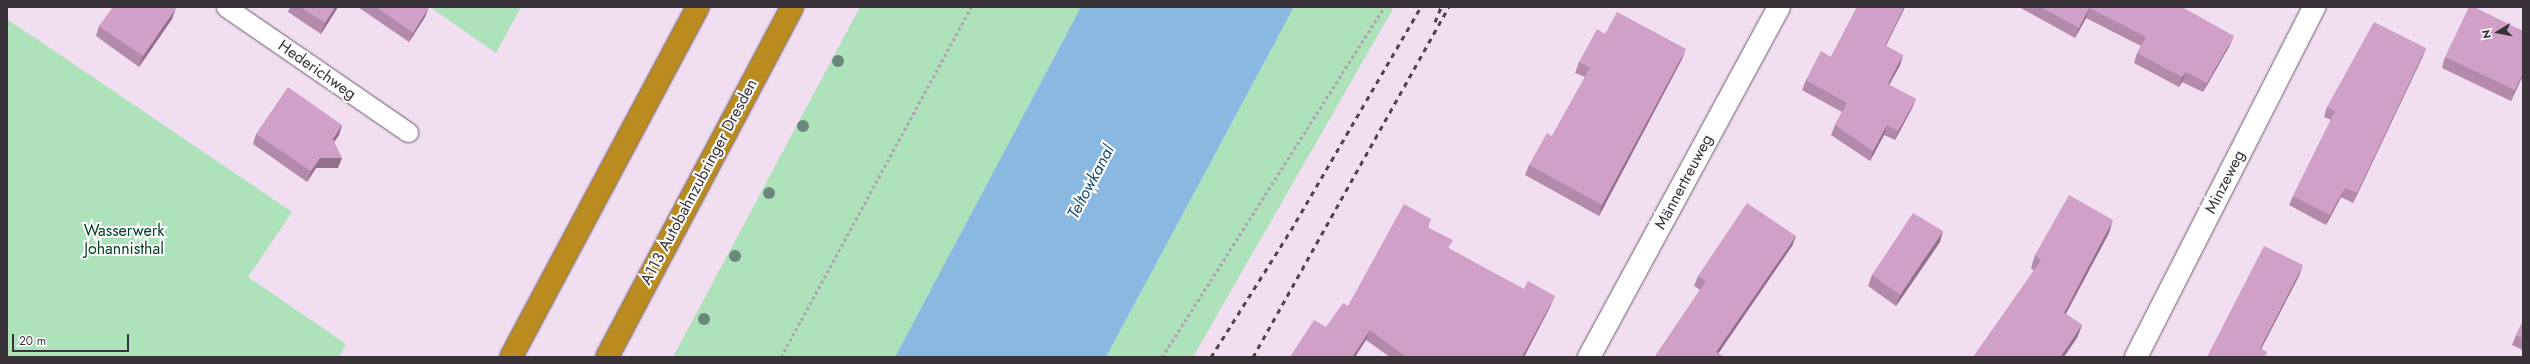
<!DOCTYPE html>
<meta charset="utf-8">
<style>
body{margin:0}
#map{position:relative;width:2530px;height:364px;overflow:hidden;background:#f1def0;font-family:Jost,sans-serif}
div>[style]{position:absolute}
.green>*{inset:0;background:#aee2bb}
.water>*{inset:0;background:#89b9e1}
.path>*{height:2.5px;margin-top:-1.25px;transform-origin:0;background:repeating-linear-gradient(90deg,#b1a2b0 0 3px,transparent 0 6px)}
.roads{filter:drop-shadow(0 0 1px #6c5c6b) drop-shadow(0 0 1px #6c5c6b)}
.service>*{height:19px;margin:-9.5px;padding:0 9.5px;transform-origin:9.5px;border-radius:9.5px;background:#fff}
.minor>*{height:22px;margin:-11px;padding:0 11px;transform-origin:11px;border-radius:11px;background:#fff}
.motorway>*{height:22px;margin:-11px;padding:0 11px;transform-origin:11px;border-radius:11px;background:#ba8c20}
.rail>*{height:3px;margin-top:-1.5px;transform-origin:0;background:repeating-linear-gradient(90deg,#4d444c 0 5px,transparent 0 10px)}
.trees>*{width:12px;height:12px;margin:-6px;border-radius:50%;background:#6c887c}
.wall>*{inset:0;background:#b38aac}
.shaded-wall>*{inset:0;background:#92708c}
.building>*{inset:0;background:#d0a0c8}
span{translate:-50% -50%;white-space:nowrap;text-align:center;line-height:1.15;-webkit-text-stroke:4px #fff;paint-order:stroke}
.street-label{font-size:16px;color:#3a3239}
.park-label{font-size:16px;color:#00421e}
.water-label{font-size:17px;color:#184e75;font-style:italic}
.frame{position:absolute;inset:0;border:8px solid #3a3239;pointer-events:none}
.north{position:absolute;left:2478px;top:12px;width:40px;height:40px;-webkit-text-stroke:3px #fff;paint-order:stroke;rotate:260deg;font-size:11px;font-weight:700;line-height:16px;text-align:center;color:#3a3239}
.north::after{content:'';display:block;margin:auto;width:14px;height:18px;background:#3a3239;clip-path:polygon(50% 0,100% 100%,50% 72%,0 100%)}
.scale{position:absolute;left:12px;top:334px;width:117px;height:18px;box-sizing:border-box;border:2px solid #3a3239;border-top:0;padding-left:5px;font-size:12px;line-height:14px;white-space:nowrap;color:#3a3239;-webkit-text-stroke:3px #fff;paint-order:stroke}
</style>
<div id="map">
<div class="green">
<div style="clip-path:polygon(430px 7px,521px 7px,496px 53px)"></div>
<div style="clip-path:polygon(860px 7px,1081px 7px,895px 357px,673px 357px)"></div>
<div style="clip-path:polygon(1294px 7px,1394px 7px,1193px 357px,1106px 357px)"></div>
<div style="clip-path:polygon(7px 19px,292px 212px,248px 277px,346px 344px,339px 357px,7px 357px)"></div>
</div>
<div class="water">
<div style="clip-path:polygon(1081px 7px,1294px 7px,1106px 357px,895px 357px)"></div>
</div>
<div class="path">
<div style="left:781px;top:357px;width:398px;rotate:-61.5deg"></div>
<div style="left:1162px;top:357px;width:414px;rotate:-57.6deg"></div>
</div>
<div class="roads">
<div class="service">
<div style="left:226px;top:7px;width:221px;rotate:34.5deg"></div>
</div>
<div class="minor">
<div style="left:1589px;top:357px;width:398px;rotate:-61.5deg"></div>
<div style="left:2136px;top:357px;width:393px;rotate:-63deg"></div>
</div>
<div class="motorway">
<div style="left:511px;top:357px;width:397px;rotate:-61.9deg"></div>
<div style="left:607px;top:357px;width:396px;rotate:-62.1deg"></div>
</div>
</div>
<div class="rail">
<div style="left:1435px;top:22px;width:16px;rotate:-68deg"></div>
<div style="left:1211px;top:357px;width:150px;rotate:-57.8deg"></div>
<div style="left:1291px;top:230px;width:258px;rotate:-59.8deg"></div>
<div style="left:1253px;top:357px;width:401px;rotate:-60.8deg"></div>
</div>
<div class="trees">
<div style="left:838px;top:61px"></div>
<div style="left:803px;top:126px"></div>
<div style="left:769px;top:193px"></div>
<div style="left:735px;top:256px"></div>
<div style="left:704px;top:319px"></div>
</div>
<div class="wall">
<div style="clip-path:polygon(290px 7px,338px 7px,321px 34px,288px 12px)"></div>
<div style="clip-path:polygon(358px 7px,428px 7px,425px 17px,409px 42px)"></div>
<div style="clip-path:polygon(1857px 7px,1905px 7px,1886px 46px,1903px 55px,1900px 65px,1889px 85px,1916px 99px,1912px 108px,1895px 140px,1884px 135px,1870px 161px,1831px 135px,1835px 125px,1842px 112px,1802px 90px,1806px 80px,1831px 57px)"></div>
<div style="clip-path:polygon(2019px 7px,2182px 7px,2230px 45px,2203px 92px,2182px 82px,2179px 87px,2134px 63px,2137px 53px,2141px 46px,2086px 18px,2075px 38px)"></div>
<div style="clip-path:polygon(172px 19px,139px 67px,96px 36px,99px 26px)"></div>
<div style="clip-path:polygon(1605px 34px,1682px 59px,1599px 216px,1525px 175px,1529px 165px,1552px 136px,1585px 77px,1575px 73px,1579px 62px)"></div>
<div style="clip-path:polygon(2426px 48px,2422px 58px,2353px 203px,2341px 197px,2326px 225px,2289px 205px,2293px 196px,2331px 120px,2324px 117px,2327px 107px)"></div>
<div style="clip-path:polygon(2445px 57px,2523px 75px,2511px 101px,2442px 68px)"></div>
<div style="clip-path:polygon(342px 125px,339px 135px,334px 142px,338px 168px,316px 168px,307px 182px,253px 144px,256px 134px)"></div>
<div style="clip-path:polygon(1431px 219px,1428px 227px,1450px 249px,1551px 305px,1524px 357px,1390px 357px,1366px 340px,1326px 327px,1348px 306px)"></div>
<div style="clip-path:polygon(2109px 233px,2066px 314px,2082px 325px,2077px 338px,2033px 270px,2031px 268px,2035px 255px)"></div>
<div style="clip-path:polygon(1796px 236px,1792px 246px,1718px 353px,1724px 357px,1656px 357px,1656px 355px,1700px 290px,1694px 286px,1698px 276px)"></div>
<div style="clip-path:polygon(1940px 242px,1896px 306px,1868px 286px,1872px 275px)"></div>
<div style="clip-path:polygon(2523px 321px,2523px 350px,2512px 345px,2516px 335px)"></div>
</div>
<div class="shaded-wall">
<div style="clip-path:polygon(335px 7px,338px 7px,321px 34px,325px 23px)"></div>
<div style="clip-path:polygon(429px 7px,425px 17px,409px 42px,413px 33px)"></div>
<div style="clip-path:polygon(1904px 7px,1905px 7px,1881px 55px,1885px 46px)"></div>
<div style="clip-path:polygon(176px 8px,172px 19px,139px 67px,143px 56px)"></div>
<div style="clip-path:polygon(2089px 8px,2086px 18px,2075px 38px,2079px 28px)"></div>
<div style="clip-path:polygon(2234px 36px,2230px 45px,2203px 92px,2207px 83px)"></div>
<div style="clip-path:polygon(2426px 48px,2422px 58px,2353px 203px,2357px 193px)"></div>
<div style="clip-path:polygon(1686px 49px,1682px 59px,1599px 216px,1602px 205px)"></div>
<div style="clip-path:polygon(1903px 55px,1900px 65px,1884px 94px,1888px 84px)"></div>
<div style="clip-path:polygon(2186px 72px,2182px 82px,2179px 87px,2182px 77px)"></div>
<div style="clip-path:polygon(2523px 73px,2523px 75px,2511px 101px,2515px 90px)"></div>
<div style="clip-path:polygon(1916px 99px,1912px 108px,1895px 140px,1898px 131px)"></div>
<div style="clip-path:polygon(342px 125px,339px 135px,329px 149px,333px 139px)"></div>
<div style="clip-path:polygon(1887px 125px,1884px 135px,1870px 161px,1873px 151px)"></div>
<div style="clip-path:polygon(320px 158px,342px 158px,338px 168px,316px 168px,307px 182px,311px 171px)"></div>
<div style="clip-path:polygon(2345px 188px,2341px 197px,2326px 225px,2330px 215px)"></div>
<div style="clip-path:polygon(2113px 220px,2109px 233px,2059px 326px,2064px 313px)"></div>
<div style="clip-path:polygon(1943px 231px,1940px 242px,1896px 306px,1900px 295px)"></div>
<div style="clip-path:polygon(1796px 236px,1792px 246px,1716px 357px,1716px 352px)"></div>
<div style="clip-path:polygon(2303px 265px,2299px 276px,2257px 357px,2260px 348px)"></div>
<div style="clip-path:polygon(1555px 296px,1551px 305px,1524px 357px,1522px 357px)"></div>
<div style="clip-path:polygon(2082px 325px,2077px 338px,2064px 357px,2060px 357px)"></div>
<div style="clip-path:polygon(1370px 330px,1366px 340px,1355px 357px,1352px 357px)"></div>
</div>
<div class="building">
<div style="clip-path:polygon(113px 7px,174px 7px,176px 8px,143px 56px,99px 26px)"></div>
<div style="clip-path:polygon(300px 7px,335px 7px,325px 23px)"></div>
<div style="clip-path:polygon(376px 7px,429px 7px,413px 33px)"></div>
<div style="clip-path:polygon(1857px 7px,1904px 7px,1885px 46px,1903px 55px,1888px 84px,1916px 99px,1898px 131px,1887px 125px,1873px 151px,1835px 125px,1847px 103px,1806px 80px,1821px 51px,1831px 57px)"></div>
<div style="clip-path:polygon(2040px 7px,2182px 7px,2234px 36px,2207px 83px,2186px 72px,2182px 77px,2137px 53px,2146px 37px,2089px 8px,2079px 28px)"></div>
<div style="clip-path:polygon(2469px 7px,2474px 7px,2523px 31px,2523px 73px,2515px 90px,2445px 57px)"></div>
<div style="clip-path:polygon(1617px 12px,1686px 49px,1602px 205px,1529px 165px,1547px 133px,1552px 136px,1590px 68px,1579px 62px,1597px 29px,1605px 34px)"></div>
<div style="clip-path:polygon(2374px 22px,2426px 48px,2357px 193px,2345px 188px,2330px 215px,2293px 196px,2335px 111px,2327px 107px)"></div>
<div style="clip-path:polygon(288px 87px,342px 125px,333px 139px,342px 158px,320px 158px,311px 171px,256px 134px)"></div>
<div style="clip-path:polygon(2069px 195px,2113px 220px,2064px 313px,2082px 325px,2060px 357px,1973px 357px,2041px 260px,2035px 255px)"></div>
<div style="clip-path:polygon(1747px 203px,1796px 236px,1716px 352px,1724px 357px,1659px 357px,1656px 355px,1706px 281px,1698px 276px)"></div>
<div style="clip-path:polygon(1404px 204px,1431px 219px,1427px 227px,1453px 240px,1448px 248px,1524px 289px,1528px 281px,1555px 296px,1522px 357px,1406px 357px,1370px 330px,1352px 357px,1290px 357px,1314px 320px,1326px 327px,1343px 303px,1348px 306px)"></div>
<div style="clip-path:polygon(1913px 213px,1943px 231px,1900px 295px,1872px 275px)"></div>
<div style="clip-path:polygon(2264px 246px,2303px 265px,2260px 348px,2267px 352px,2265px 357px,2207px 357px)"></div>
<div style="clip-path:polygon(2523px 321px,2523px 338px,2516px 335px)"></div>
</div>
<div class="street-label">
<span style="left:317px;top:70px;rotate:35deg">Hederichweg</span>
<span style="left:699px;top:182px;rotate:-62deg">A113 Autobahnzubringer Dresden</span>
<span style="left:1684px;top:182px;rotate:-62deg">Männertreuweg</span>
<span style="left:2225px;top:182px;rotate:-63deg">Minzeweg</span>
</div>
<div class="park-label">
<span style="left:124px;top:240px">Wasserwerk<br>Johannisthal</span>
</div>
<div class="water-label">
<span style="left:1091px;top:182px;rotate:-62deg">Teltowkanal</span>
</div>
<div class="frame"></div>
<div class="north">N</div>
<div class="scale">20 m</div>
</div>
